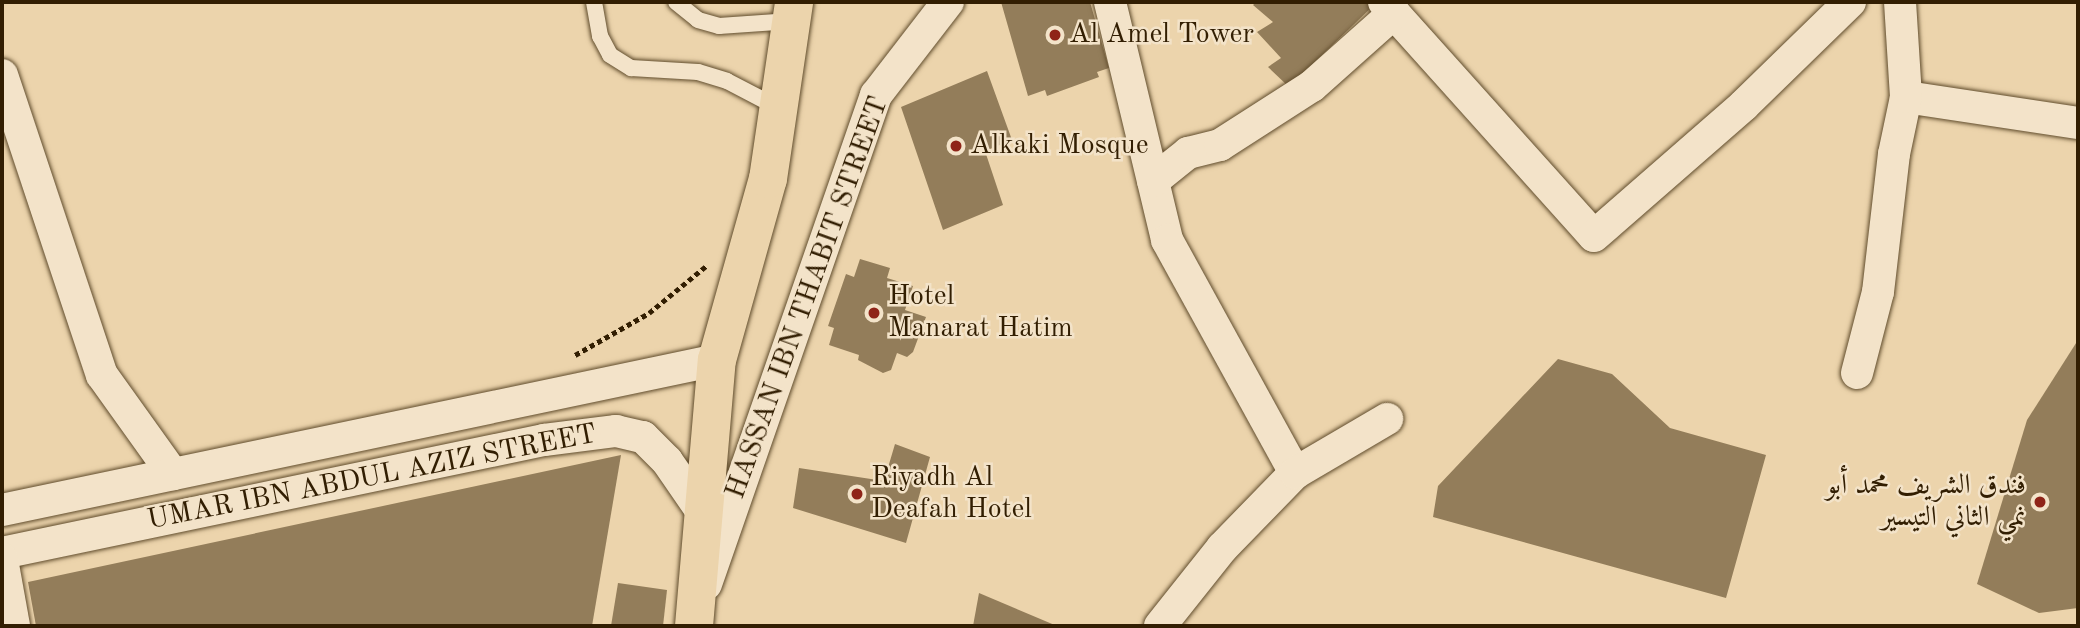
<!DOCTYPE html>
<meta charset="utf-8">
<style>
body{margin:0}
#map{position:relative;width:2080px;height:628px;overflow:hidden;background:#ecd4ac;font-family:"Old Standard TT",Amiri,serif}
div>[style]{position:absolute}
.building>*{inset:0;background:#937d5a}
.path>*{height:4.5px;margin-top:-2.25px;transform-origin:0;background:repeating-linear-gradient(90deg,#321e02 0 5px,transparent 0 8.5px)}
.roads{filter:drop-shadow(0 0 2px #604c2c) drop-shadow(0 0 2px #604c2c)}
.lane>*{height:16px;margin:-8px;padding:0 8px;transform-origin:8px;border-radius:8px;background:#f3e3c9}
.street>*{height:32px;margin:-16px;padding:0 16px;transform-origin:16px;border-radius:16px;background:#f3e3c9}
.highway>*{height:38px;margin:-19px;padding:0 19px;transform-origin:19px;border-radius:19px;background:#ecd4ac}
.dots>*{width:19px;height:19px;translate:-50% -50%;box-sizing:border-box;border:4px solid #f3e3c9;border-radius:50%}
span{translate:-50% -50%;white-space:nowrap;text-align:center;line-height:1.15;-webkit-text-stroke:5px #f3e3c9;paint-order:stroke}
.poi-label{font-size:28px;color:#321e02}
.left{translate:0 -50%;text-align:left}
.right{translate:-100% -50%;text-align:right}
.street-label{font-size:28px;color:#321e02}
.frame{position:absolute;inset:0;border:4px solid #321e02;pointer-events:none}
</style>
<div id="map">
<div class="building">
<div style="clip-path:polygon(1001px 2px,1090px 2px,1109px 68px,1097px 72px,1099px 77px,1047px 96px,1045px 90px,1028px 96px)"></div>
<div style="clip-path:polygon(1256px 2px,1377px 2px,1289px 87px,1268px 67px,1281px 58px,1257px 32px,1273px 22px,1253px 5px)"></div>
<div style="clip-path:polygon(987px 71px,1012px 140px,985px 151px,1003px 205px,943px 230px,901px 107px)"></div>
<div style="clip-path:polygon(860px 259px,890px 268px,887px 278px,913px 286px,905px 310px,926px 317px,913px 352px,907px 357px,897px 353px,891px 370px,883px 373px,858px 360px,859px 355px,829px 345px,834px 328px,828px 326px,846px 274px,854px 277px)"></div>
<div style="clip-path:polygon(2078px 340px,2078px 608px,2039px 613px,1977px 584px,2027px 420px)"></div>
<div style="clip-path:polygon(1558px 359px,1612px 374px,1670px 428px,1766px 455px,1726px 598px,1433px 517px,1438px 486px)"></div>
<div style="clip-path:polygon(895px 444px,930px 457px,906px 543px,793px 508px,799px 468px,884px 481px)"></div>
<div style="clip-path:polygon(621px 455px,592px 626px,36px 626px,28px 582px)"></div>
<div style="clip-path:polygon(618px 583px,667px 590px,663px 626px,611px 626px)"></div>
<div style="clip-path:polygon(979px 593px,1057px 626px,973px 626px)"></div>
</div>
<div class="path">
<div style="left:575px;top:355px;width:85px;rotate:-29.6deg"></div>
<div style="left:649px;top:313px;width:74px;rotate:-39.5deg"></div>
</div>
<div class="roads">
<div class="lane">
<div style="left:594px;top:2px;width:35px;rotate:80deg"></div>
<div style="left:600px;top:36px;width:21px;rotate:62deg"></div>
<div style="left:610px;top:55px;width:25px;rotate:32deg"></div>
<div style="left:631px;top:68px;width:67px;rotate:3.4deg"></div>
<div style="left:698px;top:72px;width:30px;rotate:17deg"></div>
<div style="left:727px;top:81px;width:56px;rotate:27.5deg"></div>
<div style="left:676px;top:2px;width:28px;rotate:39deg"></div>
<div style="left:698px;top:20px;width:22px;rotate:16deg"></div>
<div style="left:719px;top:26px;width:72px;rotate:-4deg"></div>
</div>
<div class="street">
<div style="left:1110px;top:2px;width:245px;rotate:76.5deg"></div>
<div style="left:1167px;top:240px;width:266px;rotate:61.2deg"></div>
<div style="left:1384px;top:2px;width:314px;rotate:48.1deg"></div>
<div style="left:1594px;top:236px;width:199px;rotate:-41.1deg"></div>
<div style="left:1744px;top:105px;width:148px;rotate:-44.2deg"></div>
<div style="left:2px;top:75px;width:316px;rotate:71.6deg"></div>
<div style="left:102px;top:375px;width:122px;rotate:54.4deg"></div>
<div style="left:1906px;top:97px;width:174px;rotate:8.6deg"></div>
<div style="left:1153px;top:181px;width:45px;rotate:-38.7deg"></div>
<div style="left:1188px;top:153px;width:33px;rotate:-14deg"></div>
<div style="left:1220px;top:145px;width:109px;rotate:-32.7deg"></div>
<div style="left:1312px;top:86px;width:110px;rotate:-41.7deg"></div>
<div style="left:1857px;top:373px;width:84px;rotate:-75.5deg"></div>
<div style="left:1878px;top:292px;width:139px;rotate:-83.4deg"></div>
<div style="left:1894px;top:154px;width:58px;rotate:-78.1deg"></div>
<div style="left:1906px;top:97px;width:95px;rotate:-93.6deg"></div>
<div style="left:2px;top:510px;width:731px;rotate:-11.85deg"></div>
<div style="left:2px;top:553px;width:554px;rotate:-11.78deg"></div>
<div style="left:544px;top:440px;width:73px;rotate:-7.1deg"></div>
<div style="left:616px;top:431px;width:28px;rotate:13deg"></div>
<div style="left:643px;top:437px;width:34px;rotate:45deg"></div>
<div style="left:667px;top:461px;width:67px;rotate:55.4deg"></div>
<div style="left:2px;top:559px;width:68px;rotate:79.8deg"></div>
<div style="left:706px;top:584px;width:518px;rotate:-70.83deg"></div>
<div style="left:876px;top:95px;width:118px;rotate:-52.3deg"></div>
<div style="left:1160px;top:626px;width:100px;rotate:-51.5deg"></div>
<div style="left:1222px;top:548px;width:105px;rotate:-45.8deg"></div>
<div style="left:1295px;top:473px;width:107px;rotate:-30.4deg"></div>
</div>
<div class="highway">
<div style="left:694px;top:626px;width:267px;rotate:-85.1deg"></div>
<div style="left:717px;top:360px;width:188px;rotate:-74.3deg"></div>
<div style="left:768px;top:179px;width:179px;rotate:-81.6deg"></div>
</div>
</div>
<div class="dots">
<div style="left:1055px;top:35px;background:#8f2418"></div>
<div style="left:956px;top:146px;background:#8f2418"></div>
<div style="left:874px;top:313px;background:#8f2418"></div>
<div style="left:857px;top:494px;background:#8f2418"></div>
<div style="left:2040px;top:502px;background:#8f2418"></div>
</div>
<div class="poi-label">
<span class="left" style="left:1069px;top:35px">Al Amel Tower</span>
<span class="left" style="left:970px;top:146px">Alkaki Mosque</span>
<span class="left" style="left:888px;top:313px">Hotel<br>Manarat Hatim</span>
<span class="left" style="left:871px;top:494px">Riyadh Al<br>Deafah Hotel</span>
<span class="right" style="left:2026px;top:502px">فندق الشريف محمد أبو<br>نمي الثاني التيسير</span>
</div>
<div class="street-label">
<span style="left:808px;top:298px;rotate:-70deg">HASSAN IBN THABIT STREET</span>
<span style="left:372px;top:478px;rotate:-11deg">UMAR IBN ABDUL AZIZ STREET</span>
</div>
<div class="frame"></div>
</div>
